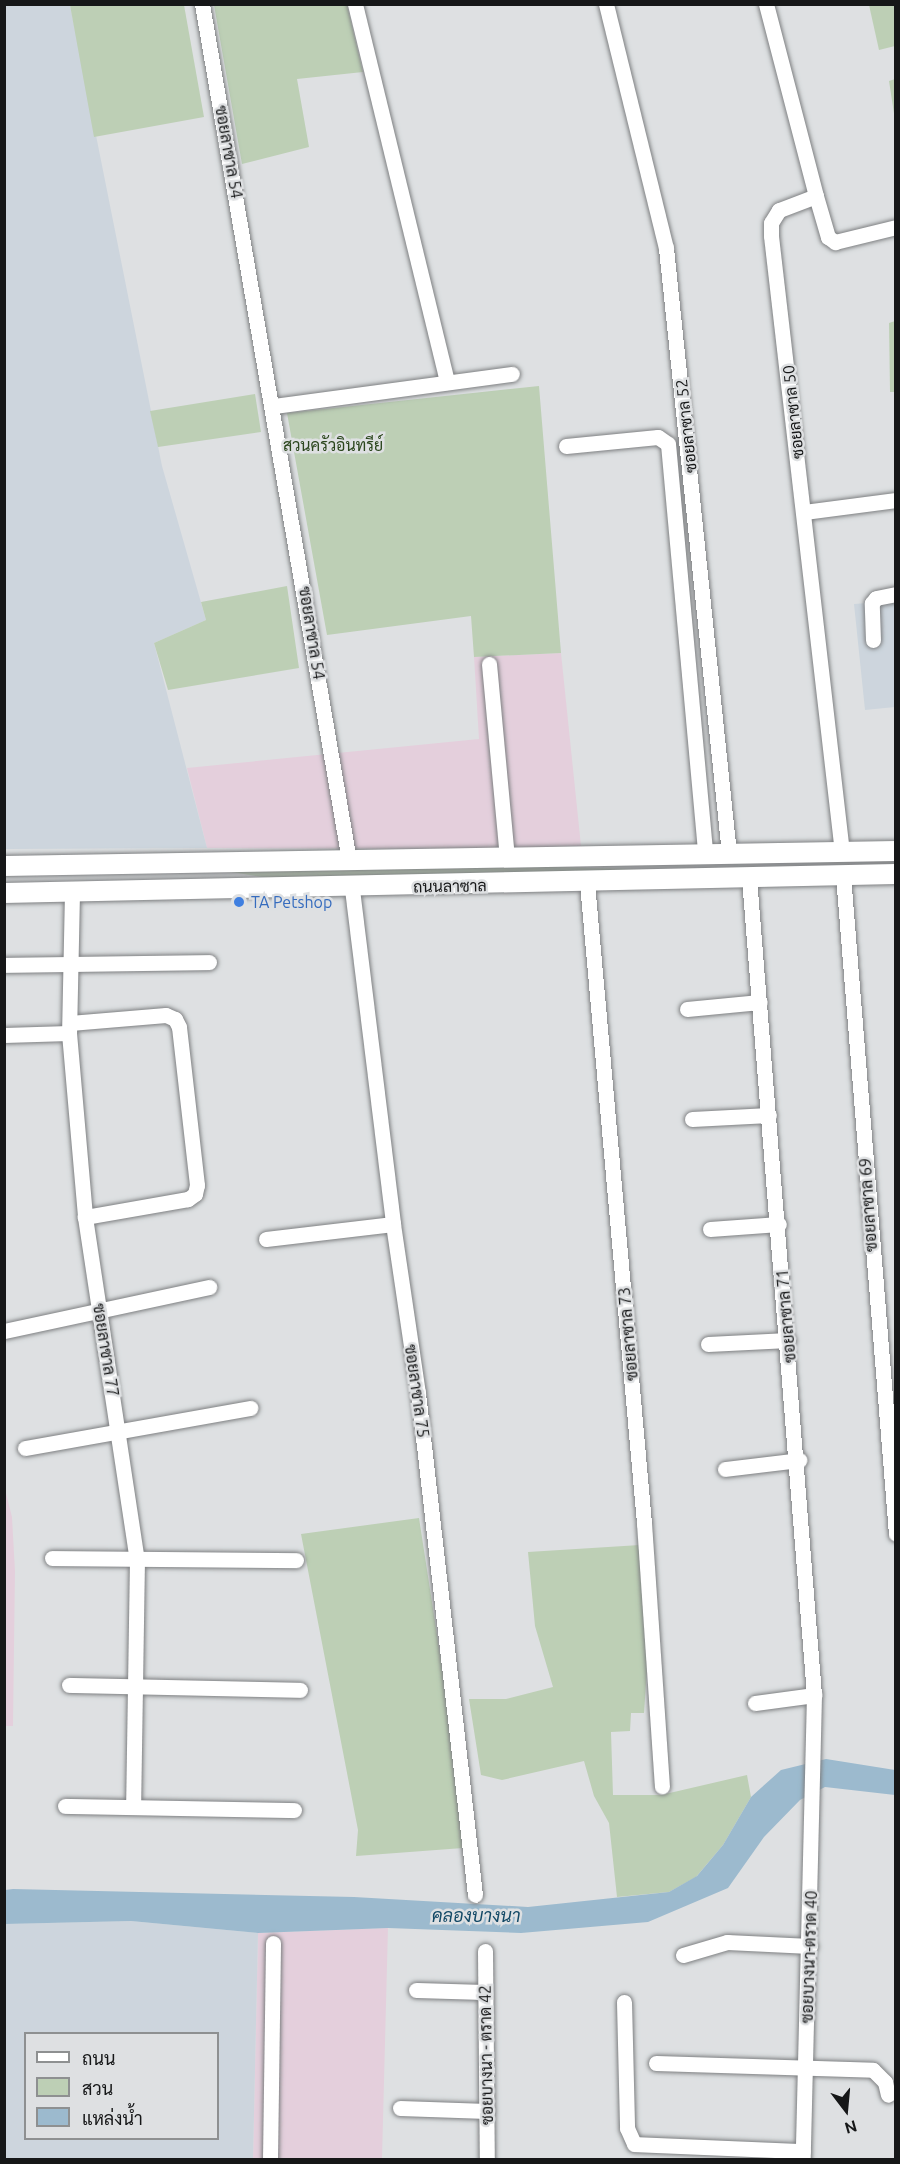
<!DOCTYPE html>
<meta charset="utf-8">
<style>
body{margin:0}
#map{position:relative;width:900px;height:2164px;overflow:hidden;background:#dee0e2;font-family:Ubuntu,Sarabun,sans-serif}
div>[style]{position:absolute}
.commercial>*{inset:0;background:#e4cfdc}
.built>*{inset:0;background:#cdd5dd}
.green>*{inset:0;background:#bdcfb5}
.water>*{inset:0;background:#9cbace}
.roads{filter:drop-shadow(0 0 2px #7e8082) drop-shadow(0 0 2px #7e8082)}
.minor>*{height:15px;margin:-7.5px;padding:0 7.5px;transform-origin:7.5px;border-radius:7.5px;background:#fff}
.tertiary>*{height:20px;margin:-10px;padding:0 10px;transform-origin:10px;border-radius:10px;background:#fff}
.dots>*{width:16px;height:16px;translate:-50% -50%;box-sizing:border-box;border:3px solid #dee0e2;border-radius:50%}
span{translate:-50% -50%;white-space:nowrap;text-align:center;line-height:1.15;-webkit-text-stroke:5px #dee0e2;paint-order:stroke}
.street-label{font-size:16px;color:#161718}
.park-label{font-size:16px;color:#2b461d}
.shop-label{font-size:16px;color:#366cbe}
.left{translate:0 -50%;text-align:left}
.water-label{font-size:18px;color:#134966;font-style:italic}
.frame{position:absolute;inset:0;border:6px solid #161718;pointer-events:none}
.legend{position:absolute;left:24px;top:2032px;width:195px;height:108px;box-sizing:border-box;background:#dee0e2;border:2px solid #8e9091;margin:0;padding:8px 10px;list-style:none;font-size:18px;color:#161718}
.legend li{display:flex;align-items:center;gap:12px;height:30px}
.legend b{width:30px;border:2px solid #8e9091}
.north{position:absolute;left:816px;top:2080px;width:60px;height:60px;-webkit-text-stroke:4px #dee0e2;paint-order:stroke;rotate:164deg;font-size:16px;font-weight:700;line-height:24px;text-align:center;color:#161718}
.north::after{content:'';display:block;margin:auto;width:21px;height:27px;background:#161718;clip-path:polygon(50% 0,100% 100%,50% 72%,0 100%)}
</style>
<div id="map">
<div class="commercial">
<div style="clip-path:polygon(561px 653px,581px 846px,490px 849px,207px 848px,187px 768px,479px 739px,474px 657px)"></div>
<div style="clip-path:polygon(4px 1485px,12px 1517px,15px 1571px,13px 1726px,4px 1726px)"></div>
<div style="clip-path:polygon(388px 1928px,382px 2159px,253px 2160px,258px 1933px)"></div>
</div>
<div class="built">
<div style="clip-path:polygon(4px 5px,70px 5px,162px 466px,206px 620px,154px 643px,207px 848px,5px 849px)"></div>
<div style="clip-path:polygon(895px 601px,895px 707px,865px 710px,854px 604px)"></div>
<div style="clip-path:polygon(evenodd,131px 1921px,258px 1933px,253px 2159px,5px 2159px,4px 1924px,131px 1921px,26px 2034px,218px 2034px,218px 2138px,26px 2138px,26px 2034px)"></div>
</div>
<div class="green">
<div style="clip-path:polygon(70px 5px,184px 5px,204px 117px,94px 137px)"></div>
<div style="clip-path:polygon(214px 5px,347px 5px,363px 72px,297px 79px,309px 147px,242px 164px)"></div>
<div style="clip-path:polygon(869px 5px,895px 5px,895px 46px,879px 50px)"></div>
<div style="clip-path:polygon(895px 79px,896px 79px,895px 120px,889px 81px)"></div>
<div style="clip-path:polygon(895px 321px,895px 392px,890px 392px,889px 323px)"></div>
<div style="clip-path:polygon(539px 386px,561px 653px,474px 657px,471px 616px,327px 635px,287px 413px)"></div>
<div style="clip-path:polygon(255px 394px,261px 432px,158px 447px,150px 411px)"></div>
<div style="clip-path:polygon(287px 586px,299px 668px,168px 690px,154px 643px,206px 620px,201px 602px)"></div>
<div style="clip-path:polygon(552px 867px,678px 870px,275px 879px,225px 871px)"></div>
<div style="clip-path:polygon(419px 1518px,446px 1693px,463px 1848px,356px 1856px,358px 1830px,301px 1534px)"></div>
<div style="clip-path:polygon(640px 1545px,648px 1654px,644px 1713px,631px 1713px,630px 1731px,611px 1732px,613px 1795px,661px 1795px,747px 1775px,751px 1797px,723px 1845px,696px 1877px,669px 1892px,617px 1897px,609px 1823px,594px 1796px,584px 1761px,502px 1780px,481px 1775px,469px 1699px,506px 1699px,553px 1687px,535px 1626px,528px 1552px)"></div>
</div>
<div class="water">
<div style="clip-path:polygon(826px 1759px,895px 1770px,895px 1795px,825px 1787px,800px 1800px,764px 1837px,728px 1888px,648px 1922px,521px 1933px,388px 1928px,258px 1933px,131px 1921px,5px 1924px,5px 1890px,13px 1889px,354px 1897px,528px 1907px,669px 1892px,697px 1876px,723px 1845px,751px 1797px,781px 1770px)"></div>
</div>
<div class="roads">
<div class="minor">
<div style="left:202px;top:4px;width:869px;rotate:80.26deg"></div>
<div style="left:355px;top:4px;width:389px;rotate:76.3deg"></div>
<div style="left:606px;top:4px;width:251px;rotate:76.2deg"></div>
<div style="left:666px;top:248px;width:609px;rotate:84.06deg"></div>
<div style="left:766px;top:4px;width:198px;rotate:75.4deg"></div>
<div style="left:816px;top:196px;width:40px;rotate:159deg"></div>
<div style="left:779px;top:210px;width:15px;rotate:122deg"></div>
<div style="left:771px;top:223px;width:13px;rotate:90deg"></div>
<div style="left:771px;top:236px;width:620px;rotate:83.43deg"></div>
<div style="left:816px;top:196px;width:43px;rotate:73.7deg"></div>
<div style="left:828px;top:237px;width:9px;rotate:36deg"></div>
<div style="left:835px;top:242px;width:63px;rotate:-13.8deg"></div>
<div style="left:274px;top:406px;width:240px;rotate:-7.7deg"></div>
<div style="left:566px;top:446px;width:92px;rotate:-5.6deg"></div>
<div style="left:658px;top:437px;width:12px;rotate:35deg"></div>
<div style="left:668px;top:444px;width:412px;rotate:84.8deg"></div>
<div style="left:804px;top:512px;width:93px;rotate:-7.4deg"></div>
<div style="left:873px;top:640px;width:37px;rotate:-92deg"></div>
<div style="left:872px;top:603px;width:6px;rotate:-51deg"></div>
<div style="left:876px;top:598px;width:20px;rotate:-11deg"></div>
<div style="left:489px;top:664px;width:195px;rotate:84.7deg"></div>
<div style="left:843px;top:875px;width:661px;rotate:85.4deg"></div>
<div style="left:749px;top:878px;width:820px;rotate:85.45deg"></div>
<div style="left:814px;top:1695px;width:465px;rotate:91.4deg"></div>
<div style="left:587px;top:883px;width:643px;rotate:84.91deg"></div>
<div style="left:644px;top:1523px;width:264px;rotate:86.1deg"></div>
<div style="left:352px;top:889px;width:337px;rotate:83deg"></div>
<div style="left:393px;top:1224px;width:171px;rotate:81.6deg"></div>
<div style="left:418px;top:1393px;width:505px;rotate:83.52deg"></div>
<div style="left:72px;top:892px;width:141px;rotate:91.2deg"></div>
<div style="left:69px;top:1033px;width:185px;rotate:85deg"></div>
<div style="left:85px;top:1217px;width:346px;rotate:81.4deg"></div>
<div style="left:137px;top:1559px;width:248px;rotate:90.9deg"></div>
<div style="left:4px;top:965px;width:205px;rotate:-0.8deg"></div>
<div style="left:687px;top:1009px;width:73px;rotate:-5.5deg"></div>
<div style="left:70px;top:1023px;width:96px;rotate:-4.8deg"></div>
<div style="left:166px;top:1015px;width:10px;rotate:24deg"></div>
<div style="left:175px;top:1019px;width:9px;rotate:63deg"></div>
<div style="left:179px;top:1027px;width:159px;rotate:83.5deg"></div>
<div style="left:197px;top:1185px;width:9px;rotate:103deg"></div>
<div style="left:195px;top:1194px;width:9px;rotate:144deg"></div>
<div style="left:188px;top:1199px;width:105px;rotate:170.1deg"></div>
<div style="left:4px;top:1035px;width:65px;rotate:-1.8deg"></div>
<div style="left:692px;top:1119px;width:77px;rotate:-3deg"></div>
<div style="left:710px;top:1229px;width:69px;rotate:-4.1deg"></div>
<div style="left:266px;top:1239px;width:128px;rotate:-6.7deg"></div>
<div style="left:4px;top:1331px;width:210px;rotate:-12.1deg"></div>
<div style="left:708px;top:1344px;width:80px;rotate:-2.9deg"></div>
<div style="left:25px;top:1448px;width:229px;rotate:-10.1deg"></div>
<div style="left:725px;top:1469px;width:75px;rotate:-6.9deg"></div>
<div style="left:52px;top:1558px;width:244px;rotate:0.5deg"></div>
<div style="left:69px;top:1685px;width:231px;rotate:1.2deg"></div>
<div style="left:755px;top:1703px;width:60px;rotate:-7.7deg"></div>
<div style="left:65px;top:1806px;width:229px;rotate:1deg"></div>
<div style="left:485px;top:1951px;width:209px;rotate:89.5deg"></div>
<div style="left:683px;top:1955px;width:46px;rotate:-16.5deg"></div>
<div style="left:727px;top:1942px;width:83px;rotate:2.8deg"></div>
<div style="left:416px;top:1990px;width:69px;rotate:1.7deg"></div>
<div style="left:624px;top:2002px;width:126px;rotate:88.6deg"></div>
<div style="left:627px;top:2128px;width:17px;rotate:66deg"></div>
<div style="left:634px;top:2144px;width:169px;rotate:2.4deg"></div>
<div style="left:656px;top:2063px;width:217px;rotate:1.8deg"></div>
<div style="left:873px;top:2070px;width:17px;rotate:45deg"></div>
<div style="left:885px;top:2082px;width:13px;rotate:77deg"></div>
<div style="left:400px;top:2108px;width:87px;rotate:2deg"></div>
<div style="left:270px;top:2160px;width:217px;rotate:-89.2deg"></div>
</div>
<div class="tertiary">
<div style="left:4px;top:866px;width:892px;rotate:-0.96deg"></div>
<div style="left:4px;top:893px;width:892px;rotate:-1.22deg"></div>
</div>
</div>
<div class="dots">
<div style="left:239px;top:902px;background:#3f7fe0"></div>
</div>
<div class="street-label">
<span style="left:229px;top:152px;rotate:80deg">ซอยลาซาล 54</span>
<span style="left:793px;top:412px;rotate:-96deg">ซอยลาซาล 50</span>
<span style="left:686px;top:426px;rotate:-96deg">ซอยลาซาล 52</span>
<span style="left:312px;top:633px;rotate:81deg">ซอยลาซาล 54</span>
<span style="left:450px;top:886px;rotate:-1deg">ถนนลาซาล</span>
<span style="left:868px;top:1205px;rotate:-94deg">ซอยลาซาล 69</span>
<span style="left:786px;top:1316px;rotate:-95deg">ซอยลาซาล 71</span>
<span style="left:628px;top:1334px;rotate:-95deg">ซอยลาซาล 73</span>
<span style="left:106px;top:1350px;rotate:81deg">ซอยลาซาล 77</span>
<span style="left:417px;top:1391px;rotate:82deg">ซอยลาซาล 75</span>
<span style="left:809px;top:1957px;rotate:-88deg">ซอยบางนา-ตราด 40</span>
<span style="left:486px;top:2055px;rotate:-91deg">ซอยบางนา - ตราด 42</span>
</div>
<div class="park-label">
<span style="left:333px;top:445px">สวนครัวอินทรีย์</span>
</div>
<div class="shop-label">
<span class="left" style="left:251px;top:902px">TA Petshop</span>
</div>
<div class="water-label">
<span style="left:476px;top:1915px">คลองบางนา</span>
</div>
<div class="frame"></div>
<ul class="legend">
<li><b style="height:8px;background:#fff"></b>ถนน</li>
<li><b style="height:16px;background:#bdcfb5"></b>สวน</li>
<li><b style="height:16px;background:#9cbace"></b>แหล่งน้ำ</li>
</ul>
<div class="north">N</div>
</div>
